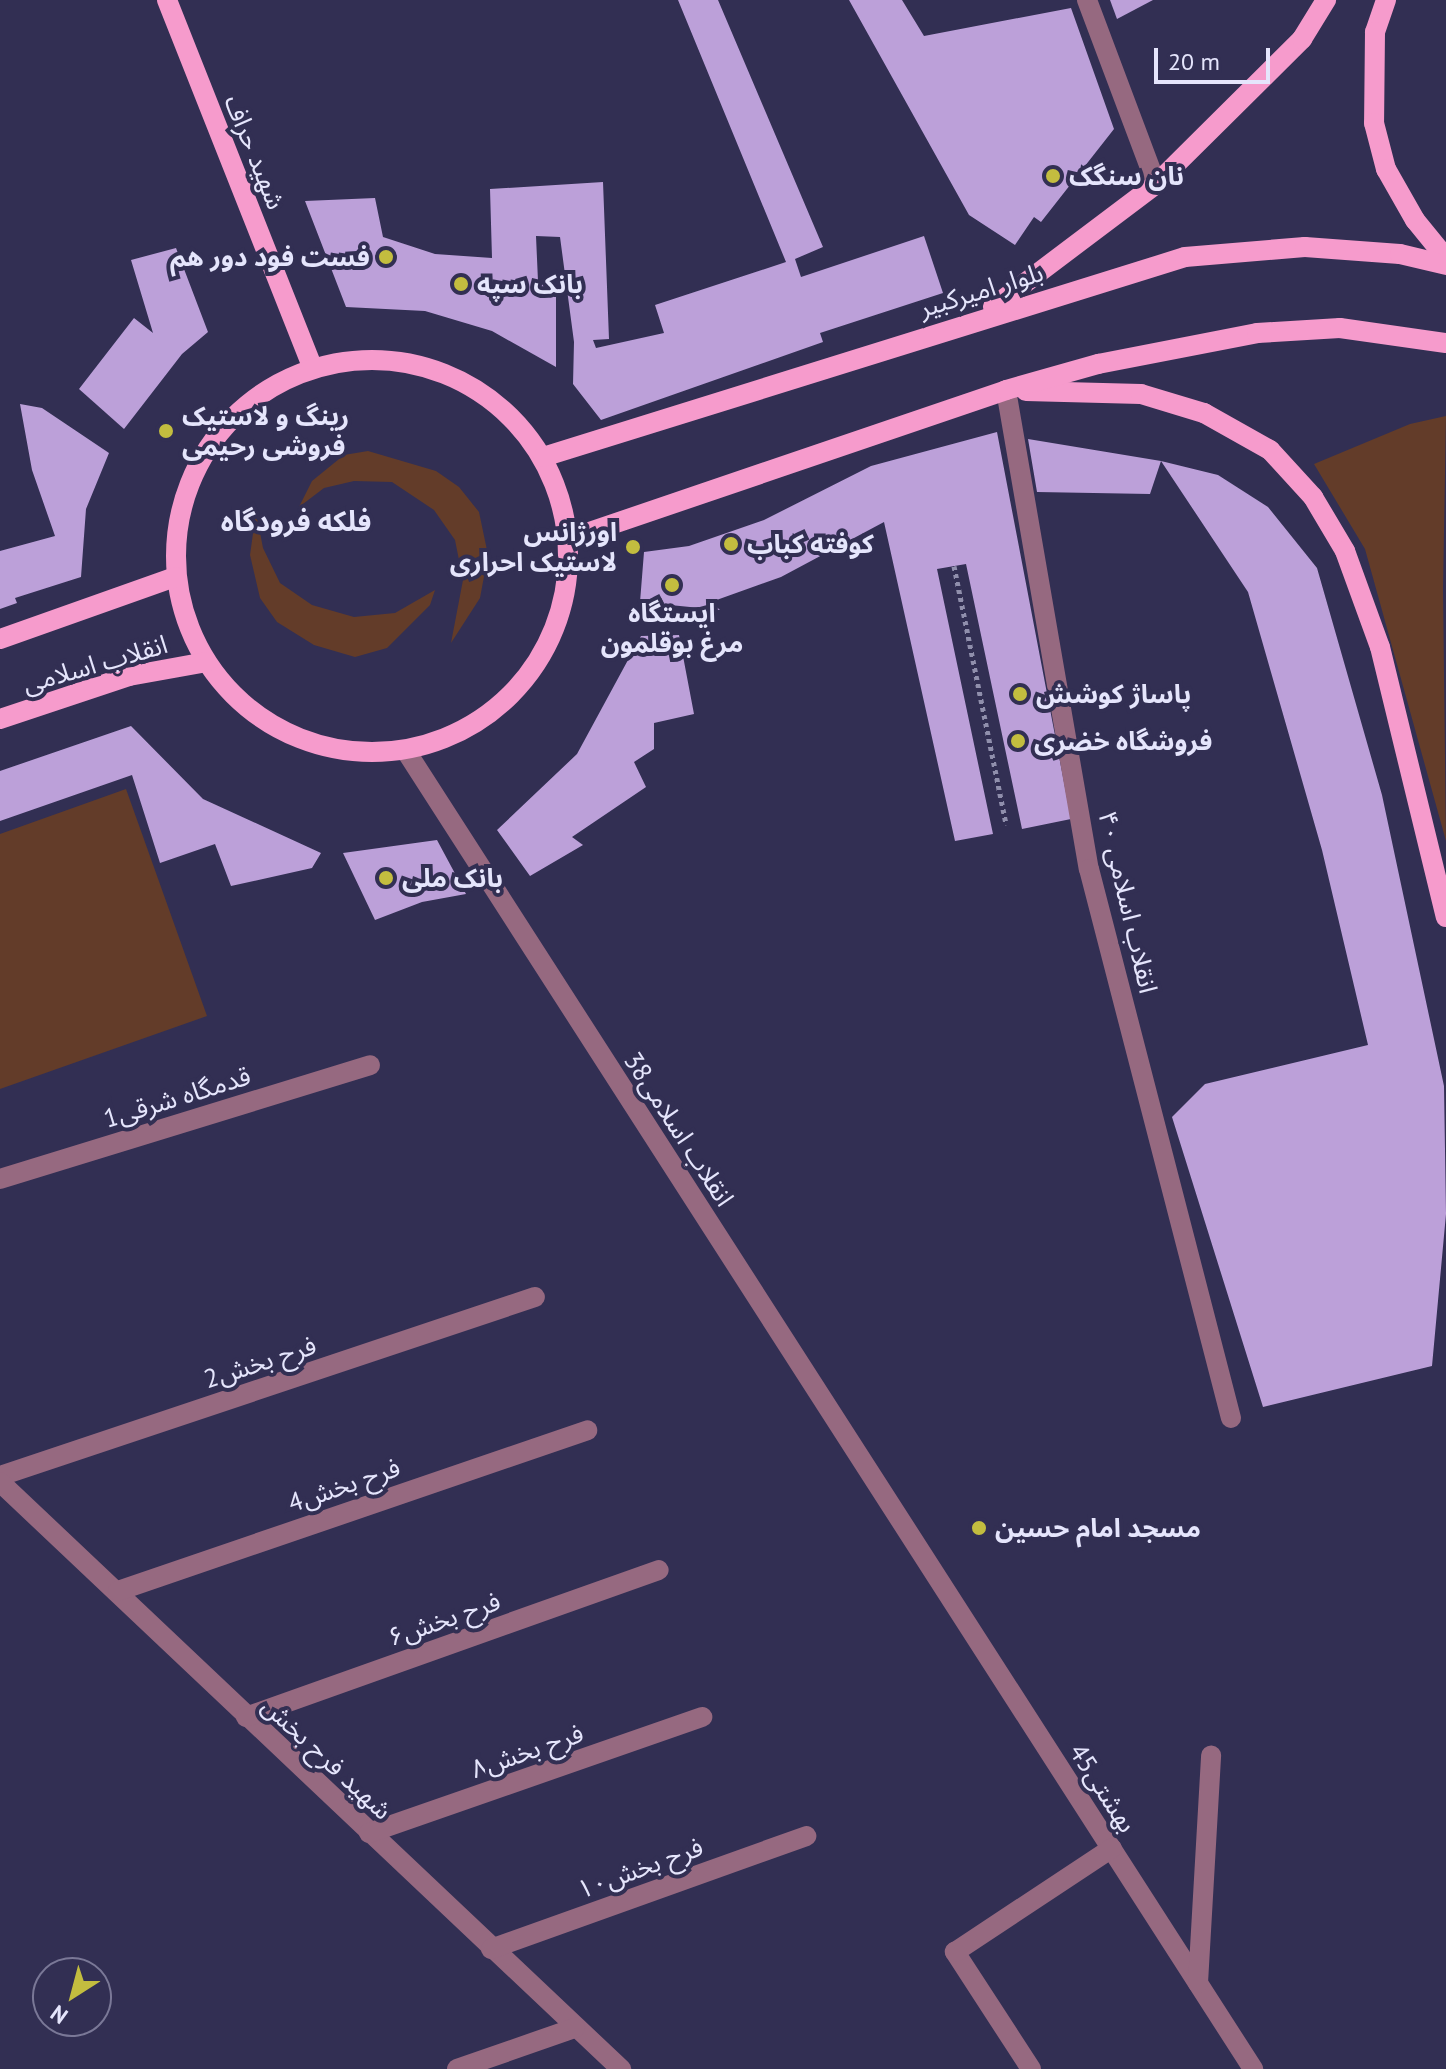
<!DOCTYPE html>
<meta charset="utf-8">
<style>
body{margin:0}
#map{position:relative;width:1446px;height:2069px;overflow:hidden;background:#322f53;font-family:"PT Sans","Noto Sans Arabic",sans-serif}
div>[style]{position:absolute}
.green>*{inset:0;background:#633c29}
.building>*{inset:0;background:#bca0d9}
.path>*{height:5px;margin-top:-2.5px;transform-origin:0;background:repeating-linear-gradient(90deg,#908fac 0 4px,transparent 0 8px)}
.minor>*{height:20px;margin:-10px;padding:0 10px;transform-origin:10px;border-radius:10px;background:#966980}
.major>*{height:20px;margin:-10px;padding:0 10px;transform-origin:10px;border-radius:10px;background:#f69bcc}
.major>.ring{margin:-10px;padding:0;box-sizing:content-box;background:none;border:20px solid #f69bcc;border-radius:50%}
.dots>*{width:22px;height:22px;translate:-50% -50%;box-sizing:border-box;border:4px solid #322f53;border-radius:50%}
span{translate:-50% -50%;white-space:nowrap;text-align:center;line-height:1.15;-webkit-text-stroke:8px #322f53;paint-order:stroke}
.street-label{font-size:26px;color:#e5e5fc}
.poi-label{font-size:26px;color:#e5e5fc;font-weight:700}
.left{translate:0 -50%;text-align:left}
.right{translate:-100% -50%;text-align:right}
.neighbourhood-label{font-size:28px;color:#e5e5fc;font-weight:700}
.north{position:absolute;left:32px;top:1957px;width:80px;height:80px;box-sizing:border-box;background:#322f53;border:2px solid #7a7897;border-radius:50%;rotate:216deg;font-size:22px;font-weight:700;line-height:32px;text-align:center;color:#e5e5fc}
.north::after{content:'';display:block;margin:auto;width:28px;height:36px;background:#c3bd3f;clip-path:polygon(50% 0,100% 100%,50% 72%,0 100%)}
.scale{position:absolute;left:1154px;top:48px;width:116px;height:36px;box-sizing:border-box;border:4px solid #e5e5fc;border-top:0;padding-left:10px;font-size:24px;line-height:28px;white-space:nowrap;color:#e5e5fc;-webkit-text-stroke:6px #322f53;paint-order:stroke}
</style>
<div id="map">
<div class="green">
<div style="clip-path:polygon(1446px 416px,1443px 590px,1446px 841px,1365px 549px,1314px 464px,1410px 424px)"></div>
<div style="clip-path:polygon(368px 451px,436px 471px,459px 487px,479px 512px,488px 555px,480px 598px,451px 643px,463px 580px,455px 540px,434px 510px,392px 482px,354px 481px,324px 488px,299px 507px,312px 481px,344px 455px)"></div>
<div style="clip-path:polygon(256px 512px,263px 548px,280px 583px,312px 605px,354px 617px,395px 613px,435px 590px,430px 605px,387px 648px,355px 657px,314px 645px,277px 622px,260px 598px,250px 555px)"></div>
<div style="clip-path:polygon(126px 789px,207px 1016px,0 1089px,0 834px)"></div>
</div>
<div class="building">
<div style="clip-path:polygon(678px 0,718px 0,823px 247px,795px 259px,801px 277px,924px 236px,943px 293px,820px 333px,823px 342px,601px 420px,573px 384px,574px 342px,560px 237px,536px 236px,538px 281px,556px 280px,556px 367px,492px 331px,425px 311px,346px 307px,305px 201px,375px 198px,383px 237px,435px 254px,492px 258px,490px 189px,603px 182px,609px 339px,593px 340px,596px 348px,664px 333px,655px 305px,786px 262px)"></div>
<div style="clip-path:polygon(849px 0,902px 0,924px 36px,1071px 8px,1114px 129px,1041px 222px,1034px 217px,1015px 245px,969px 215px)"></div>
<div style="clip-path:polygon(1110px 0,1153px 0,1117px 19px)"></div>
<div style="clip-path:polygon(176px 248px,208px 332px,182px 354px,124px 429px,79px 389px,134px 318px,153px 333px,131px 260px)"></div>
<div style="clip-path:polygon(20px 404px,42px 408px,109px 453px,86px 509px,81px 577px,15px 598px,17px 603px,0 609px,0 551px,55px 536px,32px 470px)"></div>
<div style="clip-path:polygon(997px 432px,1071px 819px,1022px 829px,966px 564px,937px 569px,993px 834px,955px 841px,884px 522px,781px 577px,711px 602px,720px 610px,640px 602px,644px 552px,689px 546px,764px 520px,871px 466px)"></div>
<div style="clip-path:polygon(1028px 439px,1161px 461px,1218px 475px,1268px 507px,1317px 568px,1382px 795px,1444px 1086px,1446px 1214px,1432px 1366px,1263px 1407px,1172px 1117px,1205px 1084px,1368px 1045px,1322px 850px,1248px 592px,1161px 461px,1150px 494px,1037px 492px)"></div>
<div style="clip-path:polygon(679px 635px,694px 714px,654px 723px,654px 749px,634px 762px,646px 787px,572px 837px,583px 845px,530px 876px,497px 830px,577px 754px,641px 636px)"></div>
<div style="clip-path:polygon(131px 726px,203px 799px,321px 853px,312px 868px,231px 886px,215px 844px,160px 863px,132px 775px,0 821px,0 771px)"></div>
<div style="clip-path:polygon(437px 840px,466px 894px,422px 902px,375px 920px,343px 853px)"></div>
</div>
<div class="path">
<div style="left:954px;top:566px;width:264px;rotate:78.6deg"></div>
</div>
<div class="minor">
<div style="left:1087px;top:0;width:197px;rotate:69.4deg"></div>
<div style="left:1006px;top:390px;width:486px;rotate:80.2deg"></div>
<div style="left:1089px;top:869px;width:567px;rotate:75.5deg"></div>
<div style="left:406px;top:751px;width:1567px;rotate:57.27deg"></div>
<div style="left:0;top:1179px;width:387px;rotate:-17.1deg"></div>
<div style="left:0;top:1476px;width:564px;rotate:-18.5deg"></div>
<div style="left:0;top:1482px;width:855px;rotate:43.39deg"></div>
<div style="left:118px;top:1591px;width:496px;rotate:-18.9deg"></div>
<div style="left:246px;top:1717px;width:438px;rotate:-19.6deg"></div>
<div style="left:369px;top:1833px;width:353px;rotate:-19.2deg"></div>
<div style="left:491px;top:1949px;width:335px;rotate:-19.7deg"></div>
<div style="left:1198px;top:1983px;width:228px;rotate:-86.7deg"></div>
<div style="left:457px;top:2069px;width:125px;rotate:-19.2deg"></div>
<div style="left:1031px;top:2069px;width:140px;rotate:-123deg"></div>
<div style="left:955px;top:1952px;width:188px;rotate:-33.5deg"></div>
</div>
<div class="major">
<div style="left:167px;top:0;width:395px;rotate:68.4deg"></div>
<div style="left:1386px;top:0;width:34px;rotate:109deg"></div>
<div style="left:1375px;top:32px;width:91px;rotate:90.6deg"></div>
<div style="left:1374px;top:123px;width:48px;rotate:75.4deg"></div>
<div style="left:1386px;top:169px;width:59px;rotate:60.4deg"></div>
<div style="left:1415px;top:220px;width:49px;rotate:50.8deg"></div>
<div style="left:993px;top:307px;width:204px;rotate:-37deg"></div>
<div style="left:1156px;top:184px;width:206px;rotate:-44.8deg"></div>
<div style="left:1302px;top:39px;width:46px;rotate:-58.4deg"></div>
<div class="ring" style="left:176px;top:360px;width:372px;height:372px"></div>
<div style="left:1026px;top:391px;width:115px;rotate:1.5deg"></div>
<div style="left:1141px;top:394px;width:66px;rotate:16.8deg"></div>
<div style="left:1204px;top:413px;width:76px;rotate:29.3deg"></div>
<div style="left:1270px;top:450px;width:64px;rotate:47.5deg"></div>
<div style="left:1313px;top:497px;width:63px;rotate:59.3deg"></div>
<div style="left:1345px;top:551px;width:102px;rotate:70deg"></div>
<div style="left:1380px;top:647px;width:278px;rotate:76.3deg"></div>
<div style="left:543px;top:457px;width:672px;rotate:-17.3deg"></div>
<div style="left:1185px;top:257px;width:120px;rotate:-4.8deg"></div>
<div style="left:1305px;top:247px;width:95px;rotate:4.2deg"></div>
<div style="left:1400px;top:254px;width:47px;rotate:13.4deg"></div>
<div style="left:569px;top:539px;width:462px;rotate:-18.8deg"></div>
<div style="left:1006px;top:390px;width:96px;rotate:-15.8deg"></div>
<div style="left:1098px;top:364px;width:162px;rotate:-11deg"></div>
<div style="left:1257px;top:333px;width:83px;rotate:-3.4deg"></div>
<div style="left:1340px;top:328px;width:107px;rotate:8.1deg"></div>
<div style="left:0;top:639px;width:186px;rotate:-19.5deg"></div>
<div style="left:0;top:719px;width:136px;rotate:-18.4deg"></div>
<div style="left:129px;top:676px;width:78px;rotate:-10.3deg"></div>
</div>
<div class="dots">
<div style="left:1053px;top:176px;background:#c3bd3f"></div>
<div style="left:386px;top:257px;background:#c3bd3f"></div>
<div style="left:461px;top:284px;background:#c3bd3f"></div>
<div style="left:166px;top:431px;background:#c3bd3f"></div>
<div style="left:731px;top:544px;background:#c3bd3f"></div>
<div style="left:633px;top:547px;background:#c3bd3f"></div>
<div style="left:672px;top:585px;background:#c3bd3f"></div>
<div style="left:1020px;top:694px;background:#c3bd3f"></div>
<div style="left:1018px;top:741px;background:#c3bd3f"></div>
<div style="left:386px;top:878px;background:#c3bd3f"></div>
<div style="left:979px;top:1528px;background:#c3bd3f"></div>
</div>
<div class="street-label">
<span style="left:255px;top:152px;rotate:68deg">شهید حراف</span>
<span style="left:981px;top:290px;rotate:-17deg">بلوار امیرکبیر</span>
<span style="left:95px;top:664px;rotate:-16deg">انقلاب اسلامی</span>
<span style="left:1128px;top:902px;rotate:77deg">انقلاب اسلامی ۴۰</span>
<span style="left:177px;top:1097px;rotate:-17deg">1قدمگاه شرقی</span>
<span style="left:679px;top:1129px;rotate:57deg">38انقلاب اسلامی</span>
<span style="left:260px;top:1362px;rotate:-18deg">2فرح بخش</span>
<span style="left:344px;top:1485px;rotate:-19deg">4فرح بخش</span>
<span style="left:444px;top:1619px;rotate:-19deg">فرح بخش۶</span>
<span style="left:527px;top:1751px;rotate:-19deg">فرح بخش۸</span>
<span style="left:327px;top:1758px;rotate:43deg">شهید فرح بخش</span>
<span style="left:1103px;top:1788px;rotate:57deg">بهشتی45</span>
<span style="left:640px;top:1868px;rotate:-20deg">فرح بخش۱۰</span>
</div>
<div class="poi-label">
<span class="left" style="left:1069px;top:176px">نان سنگک</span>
<span class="right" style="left:370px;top:257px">فست فود دور هم</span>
<span class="left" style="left:477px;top:284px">بانک سپه</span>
<span class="left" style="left:182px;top:431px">رینگ و لاستیک<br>فروشی رحیمی</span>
<span class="right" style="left:617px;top:547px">اورژانس<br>لاستیک احرارى</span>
<span class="left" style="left:747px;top:544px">کوفته کباب</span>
<span style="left:672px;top:628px">ایستگاه<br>مرغ بوقلمون</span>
<span class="left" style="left:1036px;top:694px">پاساژ کوشش</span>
<span class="left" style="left:1034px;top:741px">فروشگاه خضری</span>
<span class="left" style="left:402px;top:878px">بانک ملی</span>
<span class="left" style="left:995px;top:1528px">مسجد امام حسین</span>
</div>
<div class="neighbourhood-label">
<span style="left:296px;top:521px">فلکه فرودگاه</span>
</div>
<div class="north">N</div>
<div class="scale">20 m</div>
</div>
